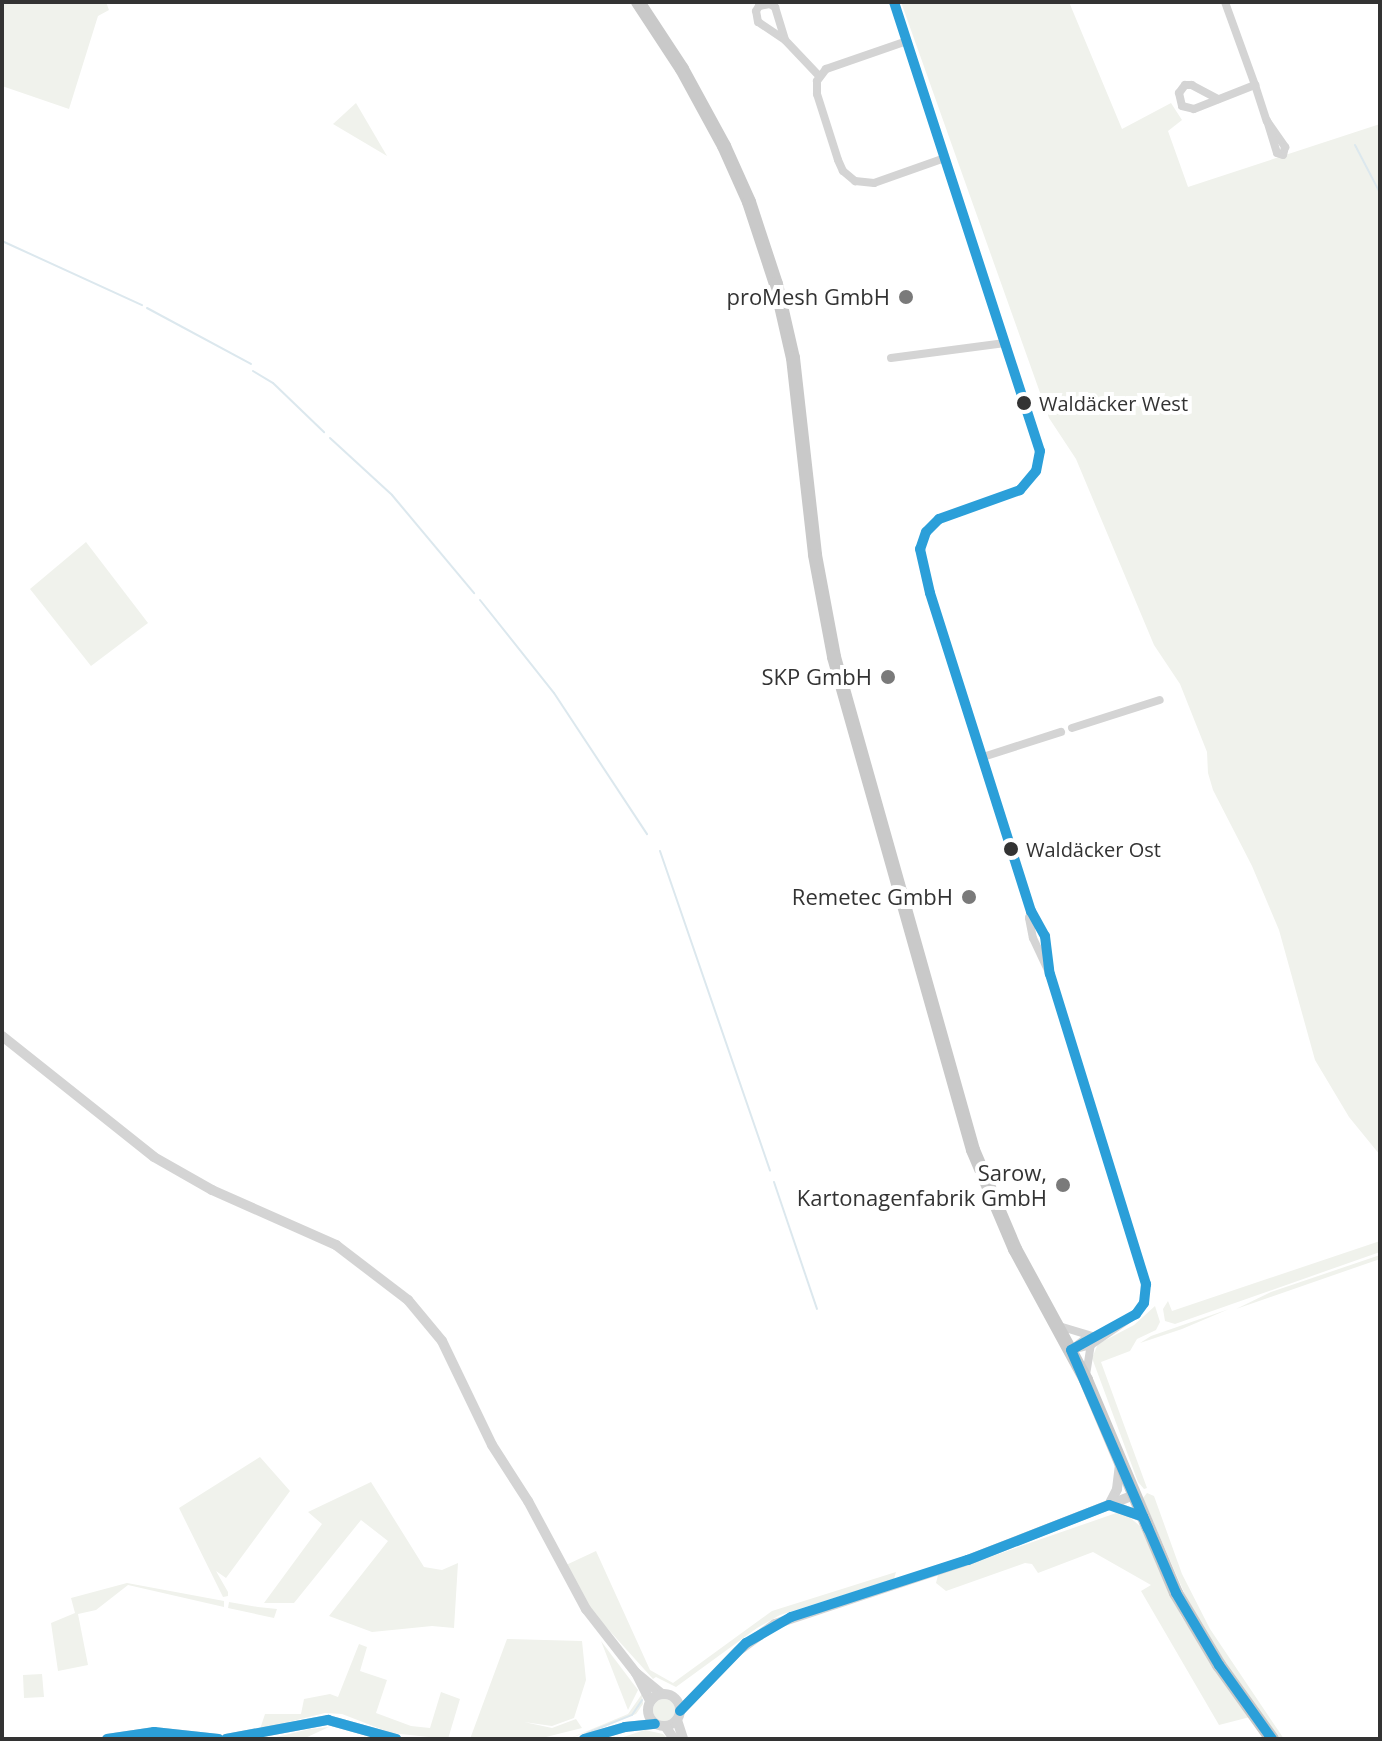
<!DOCTYPE html>
<meta charset="utf-8">
<style>
body{margin:0}
#map{position:relative;width:1382px;height:1741px;overflow:hidden;background:#fff;font-family:"Open Sans",sans-serif}
div>[style]{position:absolute}
.green>*{inset:0;background:#f0f2ec}
.round{border-radius:50%}
.stream>*{height:2px;margin:-1px;padding:0 1px;transform-origin:1px;border-radius:1px;background:#dce8ee}
.minor>*{height:8px;margin:-4px;padding:0 4px;transform-origin:4px;border-radius:4px;background:#d4d4d4}
.tertiary>*{height:10px;margin:-5px;padding:0 5px;transform-origin:5px;border-radius:5px;background:#d4d4d4}
.tertiary>.ring{margin:-5px;padding:0;box-sizing:content-box;background:none;border:10px solid #d4d4d4;border-radius:50%}
.primary>*{height:14px;margin:-7px;padding:0 7px;transform-origin:7px;border-radius:7px;background:#c9c9c9}
.bus-1>*{height:10px;margin:-5px;padding:0 5px;transform-origin:5px;border-radius:5px;background:#2b9fd9}
.dots>*{width:22px;height:22px;translate:-50% -50%;box-sizing:border-box;border:4px solid #fff;border-radius:50%}
span{translate:-50% -50%;white-space:nowrap;text-align:center;line-height:1.15;-webkit-text-stroke:8px #fff;paint-order:stroke}
.bus-label{font-size:20px;color:#333}
.left{translate:0 -50%;text-align:left}
.poi-label{font-size:22px;color:#333}
.right{translate:-100% -50%;text-align:right}
.frame{position:absolute;inset:0;border:4px solid #333;pointer-events:none}
</style>
<div id="map">
<div class="green">
<div style="clip-path:polygon(2px 2px,106px 2px,109px 10px,98px 16px,69px 109px,2px 86px)"></div>
<div style="clip-path:polygon(901px 2px,1069px 2px,1122px 129px,1171px 103px,1182px 120px,1168px 131px,1188px 187px,1380px 124px,1380px 1155px,1349px 1117px,1315px 1060px,1279px 930px,1252px 866px,1213px 790px,1208px 773px,1207px 752px,1180px 684px,1154px 645px,1076px 459px,1049px 418px)"></div>
<div style="clip-path:polygon(356px 103px,387px 156px,333px 124px)"></div>
<div style="clip-path:polygon(86px 542px,148px 623px,91px 666px,30px 589px)"></div>
<div style="clip-path:polygon(1380px 1241px,1380px 1252px,1175px 1324px,1165px 1321px,1163px 1309px,1168px 1301px,1172px 1311px)"></div>
<div style="clip-path:polygon(1380px 1255px,1380px 1259px,1236px 1309px,1271px 1292px)"></div>
<div style="clip-path:polygon(1155px 1306px,1160px 1322px,1156px 1330px,1137px 1339px,1130px 1351px,1101px 1362px,1147px 1488px,1144px 1489px,1138px 1482px,1092px 1358px,1098px 1344px,1134px 1325px)"></div>
<div style="clip-path:polygon(1229px 1309px,1182px 1329px,1140px 1343px,1151px 1336px)"></div>
<div style="clip-path:polygon(260px 1457px,290px 1491px,226px 1578px,216px 1571px,228px 1592px,228px 1596px,223px 1597px,179px 1508px)"></div>
<div style="clip-path:polygon(371px 1482px,424px 1567px,442px 1570px,458px 1563px,454px 1628px,432px 1626px,372px 1632px,329px 1616px,388px 1541px,361px 1520px,294px 1603px,264px 1603px,322px 1524px,308px 1512px)"></div>
<div style="clip-path:polygon(1147px 1493px,1154px 1496px,1182px 1574px,1210px 1629px,1284px 1739px,1278px 1739px,1232px 1675px,1190px 1606px,1143px 1498px)"></div>
<div style="clip-path:polygon(1122px 1511px,1140px 1526px,1181px 1616px,1250px 1717px,1219px 1725px,1141px 1591px,1151px 1585px,1093px 1552px,1038px 1573px,1032px 1564px,1025px 1563px,946px 1591px,936px 1583px,938px 1575px)"></div>
<div style="clip-path:polygon(596px 1551px,650px 1670px,673px 1683px,772px 1611px,896px 1572px,894px 1579px,780px 1615px,757px 1628px,676px 1687px,656px 1677px,653px 1679px,589px 1608px,566px 1565px)"></div>
<div style="clip-path:polygon(127px 1583px,224px 1601px,224px 1607px,128px 1585px,96px 1610px,78px 1614px,88px 1665px,58px 1671px,51px 1623px,75px 1613px,71px 1598px)"></div>
<div style="clip-path:polygon(229px 1602px,258px 1607px,277px 1609px,274px 1618px,228px 1608px)"></div>
<div style="clip-path:polygon(507px 1639px,582px 1641px,586px 1680px,574px 1718px,552px 1726px,524px 1722px,552px 1728px,576px 1719px,582px 1728px,538px 1739px,470px 1739px)"></div>
<div style="clip-path:polygon(601px 1641px,638px 1690px,628px 1710px)"></div>
<div style="clip-path:polygon(359px 1644px,367px 1647px,360px 1671px,387px 1680px,376px 1713px,411px 1726px,430px 1728px,441px 1692px,460px 1699px,448px 1739px,391px 1733px,342px 1714px,325px 1713px,260px 1729px,265px 1714px,301px 1714px,304px 1699px,330px 1694px,338px 1697px)"></div>
<div style="clip-path:polygon(42px 1674px,44px 1697px,24px 1698px,23px 1675px)"></div>
<div style="clip-path:polygon(642px 1694px,643px 1704px,636px 1714px,568px 1739px,628px 1714px)"></div>
<div class="round" style="left:653px;top:1699px;width:22px;height:22px"></div>
<div style="clip-path:polygon(329px 1727px,303px 1739px,268px 1739px,310px 1729px)"></div>
<div style="clip-path:polygon(645px 1730px,663px 1734px,668px 1739px,617px 1739px)"></div>
</div>
<div class="stream">
<div style="left:1355px;top:145px;width:54px;rotate:62.5deg"></div>
<div style="left:2px;top:241px;width:154px;rotate:24.6deg"></div>
<div style="left:147px;top:308px;width:118px;rotate:28.3deg"></div>
<div style="left:253px;top:371px;width:23px;rotate:31deg"></div>
<div style="left:273px;top:383px;width:71px;rotate:43.9deg"></div>
<div style="left:330px;top:438px;width:84px;rotate:42.6deg"></div>
<div style="left:392px;top:495px;width:128px;rotate:50.1deg"></div>
<div style="left:480px;top:600px;width:119px;rotate:51.5deg"></div>
<div style="left:554px;top:693px;width:169px;rotate:56.6deg"></div>
<div style="left:660px;top:851px;width:338px;rotate:71deg"></div>
<div style="left:774px;top:1182px;width:134px;rotate:71.3deg"></div>
<div style="left:587px;top:1733px;width:48px;rotate:-21.8deg"></div>
<div style="left:632px;top:1715px;width:18px;rotate:-56deg"></div>
</div>
<div class="minor">
<div style="left:894px;top:2px;width:472px;rotate:72deg"></div>
<div style="left:1040px;top:451px;width:20px;rotate:101deg"></div>
<div style="left:1036px;top:471px;width:25px;rotate:130deg"></div>
<div style="left:1020px;top:490px;width:86px;rotate:160.3deg"></div>
<div style="left:939px;top:519px;width:18px;rotate:135deg"></div>
<div style="left:926px;top:532px;width:18px;rotate:109deg"></div>
<div style="left:920px;top:549px;width:45px;rotate:77.2deg"></div>
<div style="left:930px;top:593px;width:334px;rotate:72.4deg"></div>
<div style="left:1031px;top:911px;width:29px;rotate:61deg"></div>
<div style="left:1045px;top:936px;width:38px;rotate:83deg"></div>
<div style="left:785px;top:40px;width:32px;rotate:-146deg"></div>
<div style="left:758px;top:22px;width:11px;rotate:-100deg"></div>
<div style="left:756px;top:11px;width:6px;rotate:-59deg"></div>
<div style="left:759px;top:6px;width:11px;rotate:-10deg"></div>
<div style="left:770px;top:4px;width:6px;rotate:31deg"></div>
<div style="left:775px;top:7px;width:34px;rotate:73deg"></div>
<div style="left:785px;top:40px;width:50px;rotate:46.6deg"></div>
<div style="left:907px;top:41px;width:86px;rotate:160.9deg"></div>
<div style="left:826px;top:69px;width:15px;rotate:127deg"></div>
<div style="left:817px;top:81px;width:13px;rotate:90deg"></div>
<div style="left:817px;top:94px;width:69px;rotate:72.3deg"></div>
<div style="left:838px;top:160px;width:12px;rotate:66deg"></div>
<div style="left:843px;top:171px;width:16px;rotate:40deg"></div>
<div style="left:855px;top:181px;width:19px;rotate:6deg"></div>
<div style="left:874px;top:183px;width:75px;rotate:-19.4deg"></div>
<div style="left:1255px;top:85px;width:38px;rotate:72deg"></div>
<div style="left:1267px;top:121px;width:32px;rotate:55deg"></div>
<div style="left:1285px;top:147px;width:8px;rotate:104deg"></div>
<div style="left:1283px;top:155px;width:6px;rotate:-162deg"></div>
<div style="left:1277px;top:153px;width:34px;rotate:-107deg"></div>
<div style="left:1218px;top:99px;width:30px;rotate:-152deg"></div>
<div style="left:1192px;top:85px;width:7px;rotate:180deg"></div>
<div style="left:1185px;top:85px;width:10px;rotate:127deg"></div>
<div style="left:1179px;top:93px;width:13px;rotate:77deg"></div>
<div style="left:1182px;top:106px;width:12px;rotate:14deg"></div>
<div style="left:1194px;top:109px;width:66px;rotate:-21.5deg"></div>
<div style="left:1255px;top:85px;width:88px;rotate:-109.9deg"></div>
<div style="left:891px;top:358px;width:115px;rotate:-7.5deg"></div>
<div style="left:1072px;top:728px;width:92px;rotate:-17.7deg"></div>
<div style="left:983px;top:757px;width:82px;rotate:-17.8deg"></div>
<div style="left:1031px;top:911px;width:7px;rotate:106deg"></div>
<div style="left:1029px;top:918px;width:20px;rotate:79deg"></div>
<div style="left:1033px;top:938px;width:40px;rotate:65deg"></div>
<div style="left:1050px;top:974px;width:325px;rotate:72.8deg"></div>
<div style="left:1146px;top:1284px;width:19px;rotate:96deg"></div>
<div style="left:1144px;top:1303px;width:14px;rotate:126deg"></div>
<div style="left:1136px;top:1314px;width:55px;rotate:145.4deg"></div>
<div style="left:1091px;top:1345px;width:21px;rotate:166deg"></div>
<div style="left:1059px;top:1326px;width:34px;rotate:17deg"></div>
<div style="left:1072px;top:1349px;width:16px;rotate:-38deg"></div>
<div style="left:1085px;top:1339px;width:18px;rotate:-16deg"></div>
<div style="left:1086px;top:1375px;width:30px;rotate:-81deg"></div>
</div>
<div class="tertiary">
<div style="left:2px;top:1036px;width:194px;rotate:38.5deg"></div>
<div style="left:154px;top:1157px;width:67px;rotate:29.6deg"></div>
<div style="left:212px;top:1190px;width:136px;rotate:23.9deg"></div>
<div style="left:336px;top:1245px;width:91px;rotate:37.4deg"></div>
<div style="left:408px;top:1300px;width:53px;rotate:50.3deg"></div>
<div style="left:442px;top:1341px;width:115px;rotate:64.3deg"></div>
<div style="left:492px;top:1445px;width:67px;rotate:57.3deg"></div>
<div style="left:528px;top:1501px;width:123px;rotate:61.8deg"></div>
<div style="left:586px;top:1609px;width:81px;rotate:52deg"></div>
<div style="left:636px;top:1673px;width:31px;rotate:63deg"></div>
<div style="left:1109px;top:1505px;width:18px;rotate:-63deg"></div>
<div style="left:1117px;top:1489px;width:24px;rotate:-83deg"></div>
<div style="left:1111px;top:1505px;width:34px;rotate:21deg"></div>
<div style="left:636px;top:1673px;width:33px;rotate:39deg"></div>
<div class="ring" style="left:648px;top:1694px;width:22px;height:22px"></div>
<div style="left:680px;top:1711px;width:83px;rotate:-46deg"></div>
<div style="left:738px;top:1651px;width:46px;rotate:-36.1deg"></div>
<div style="left:775px;top:1624px;width:203px;rotate:-18.3deg"></div>
<div style="left:968px;top:1560px;width:178px;rotate:-21.4deg"></div>
<div style="left:677px;top:1720px;width:20px;rotate:72deg"></div>
<div style="left:665px;top:1726px;width:16px;rotate:55deg"></div>
<div style="left:107px;top:1739px;width:48px;rotate:-8.5deg"></div>
<div style="left:154px;top:1732px;width:65px;rotate:6.1deg"></div>
<div style="left:226px;top:1739px;width:104px;rotate:-10.6deg"></div>
<div style="left:328px;top:1720px;width:71px;rotate:15.6deg"></div>
<div style="left:584px;top:1739px;width:43px;rotate:-16.3deg"></div>
<div style="left:625px;top:1727px;width:30px;rotate:-6deg"></div>
</div>
<div class="primary">
<div style="left:638px;top:2px;width:80px;rotate:56.7deg"></div>
<div style="left:682px;top:69px;width:88px;rotate:61.4deg"></div>
<div style="left:724px;top:146px;width:61px;rotate:65.9deg"></div>
<div style="left:749px;top:202px;width:86px;rotate:71.8deg"></div>
<div style="left:776px;top:284px;width:76px;rotate:77.1deg"></div>
<div style="left:793px;top:358px;width:198px;rotate:83.6deg"></div>
<div style="left:815px;top:555px;width:104px;rotate:79.4deg"></div>
<div style="left:834px;top:657px;width:512px;rotate:74.25deg"></div>
<div style="left:973px;top:1150px;width:108px;rotate:67deg"></div>
<div style="left:1015px;top:1249px;width:149px;rotate:61.5deg"></div>
<div style="left:1086px;top:1380px;width:231px;rotate:67.1deg"></div>
<div style="left:1176px;top:1593px;width:84px;rotate:59.2deg"></div>
<div style="left:1219px;top:1665px;width:91px;rotate:54.4deg"></div>
</div>
<div class="bus-1">
<div style="left:894px;top:2px;width:472px;rotate:72deg"></div>
<div style="left:1040px;top:451px;width:20px;rotate:101deg"></div>
<div style="left:1036px;top:471px;width:25px;rotate:130deg"></div>
<div style="left:1020px;top:490px;width:86px;rotate:160.3deg"></div>
<div style="left:939px;top:519px;width:18px;rotate:135deg"></div>
<div style="left:926px;top:532px;width:18px;rotate:109deg"></div>
<div style="left:920px;top:549px;width:45px;rotate:77.2deg"></div>
<div style="left:930px;top:593px;width:334px;rotate:72.4deg"></div>
<div style="left:1031px;top:911px;width:29px;rotate:61deg"></div>
<div style="left:1045px;top:936px;width:38px;rotate:83deg"></div>
<div style="left:1050px;top:974px;width:325px;rotate:72.8deg"></div>
<div style="left:1146px;top:1284px;width:19px;rotate:96deg"></div>
<div style="left:1144px;top:1303px;width:14px;rotate:126deg"></div>
<div style="left:1136px;top:1314px;width:74px;rotate:151deg"></div>
<div style="left:1071px;top:1350px;width:265px;rotate:66.6deg"></div>
<div style="left:1176px;top:1593px;width:84px;rotate:59.2deg"></div>
<div style="left:1219px;top:1665px;width:91px;rotate:54.4deg"></div>
<div style="left:680px;top:1711px;width:95px;rotate:-45.9deg"></div>
<div style="left:746px;top:1643px;width:52px;rotate:-30deg"></div>
<div style="left:791px;top:1617px;width:186px;rotate:-17.9deg"></div>
<div style="left:968px;top:1560px;width:151px;rotate:-21.3deg"></div>
<div style="left:1109px;top:1505px;width:36px;rotate:19deg"></div>
<div style="left:1143px;top:1517px;width:13px;rotate:67deg"></div>
<div style="left:107px;top:1739px;width:48px;rotate:-8.5deg"></div>
<div style="left:154px;top:1732px;width:65px;rotate:6.1deg"></div>
<div style="left:226px;top:1739px;width:104px;rotate:-10.6deg"></div>
<div style="left:328px;top:1720px;width:71px;rotate:15.6deg"></div>
<div style="left:584px;top:1739px;width:43px;rotate:-16.3deg"></div>
<div style="left:625px;top:1727px;width:30px;rotate:-6deg"></div>
</div>
<div class="dots">
<div style="left:906px;top:297px;background:#7a7a7a"></div>
<div style="left:1024px;top:403px;background:#333"></div>
<div style="left:888px;top:677px;background:#7a7a7a"></div>
<div style="left:1011px;top:849px;background:#333"></div>
<div style="left:969px;top:897px;background:#7a7a7a"></div>
<div style="left:1063px;top:1185px;background:#7a7a7a"></div>
</div>
<div class="bus-label">
<span class="left" style="left:1039px;top:403px">Waldäcker West</span>
<span class="left" style="left:1026px;top:849px">Waldäcker Ost</span>
</div>
<div class="poi-label">
<span class="right" style="left:890px;top:297px">proMesh GmbH</span>
<span class="right" style="left:872px;top:677px">SKP GmbH</span>
<span class="right" style="left:953px;top:897px">Remetec GmbH</span>
<span class="right" style="left:1047px;top:1185px">Sarow,<br>Kartonagenfabrik GmbH</span>
</div>
<div class="frame"></div>
</div>
